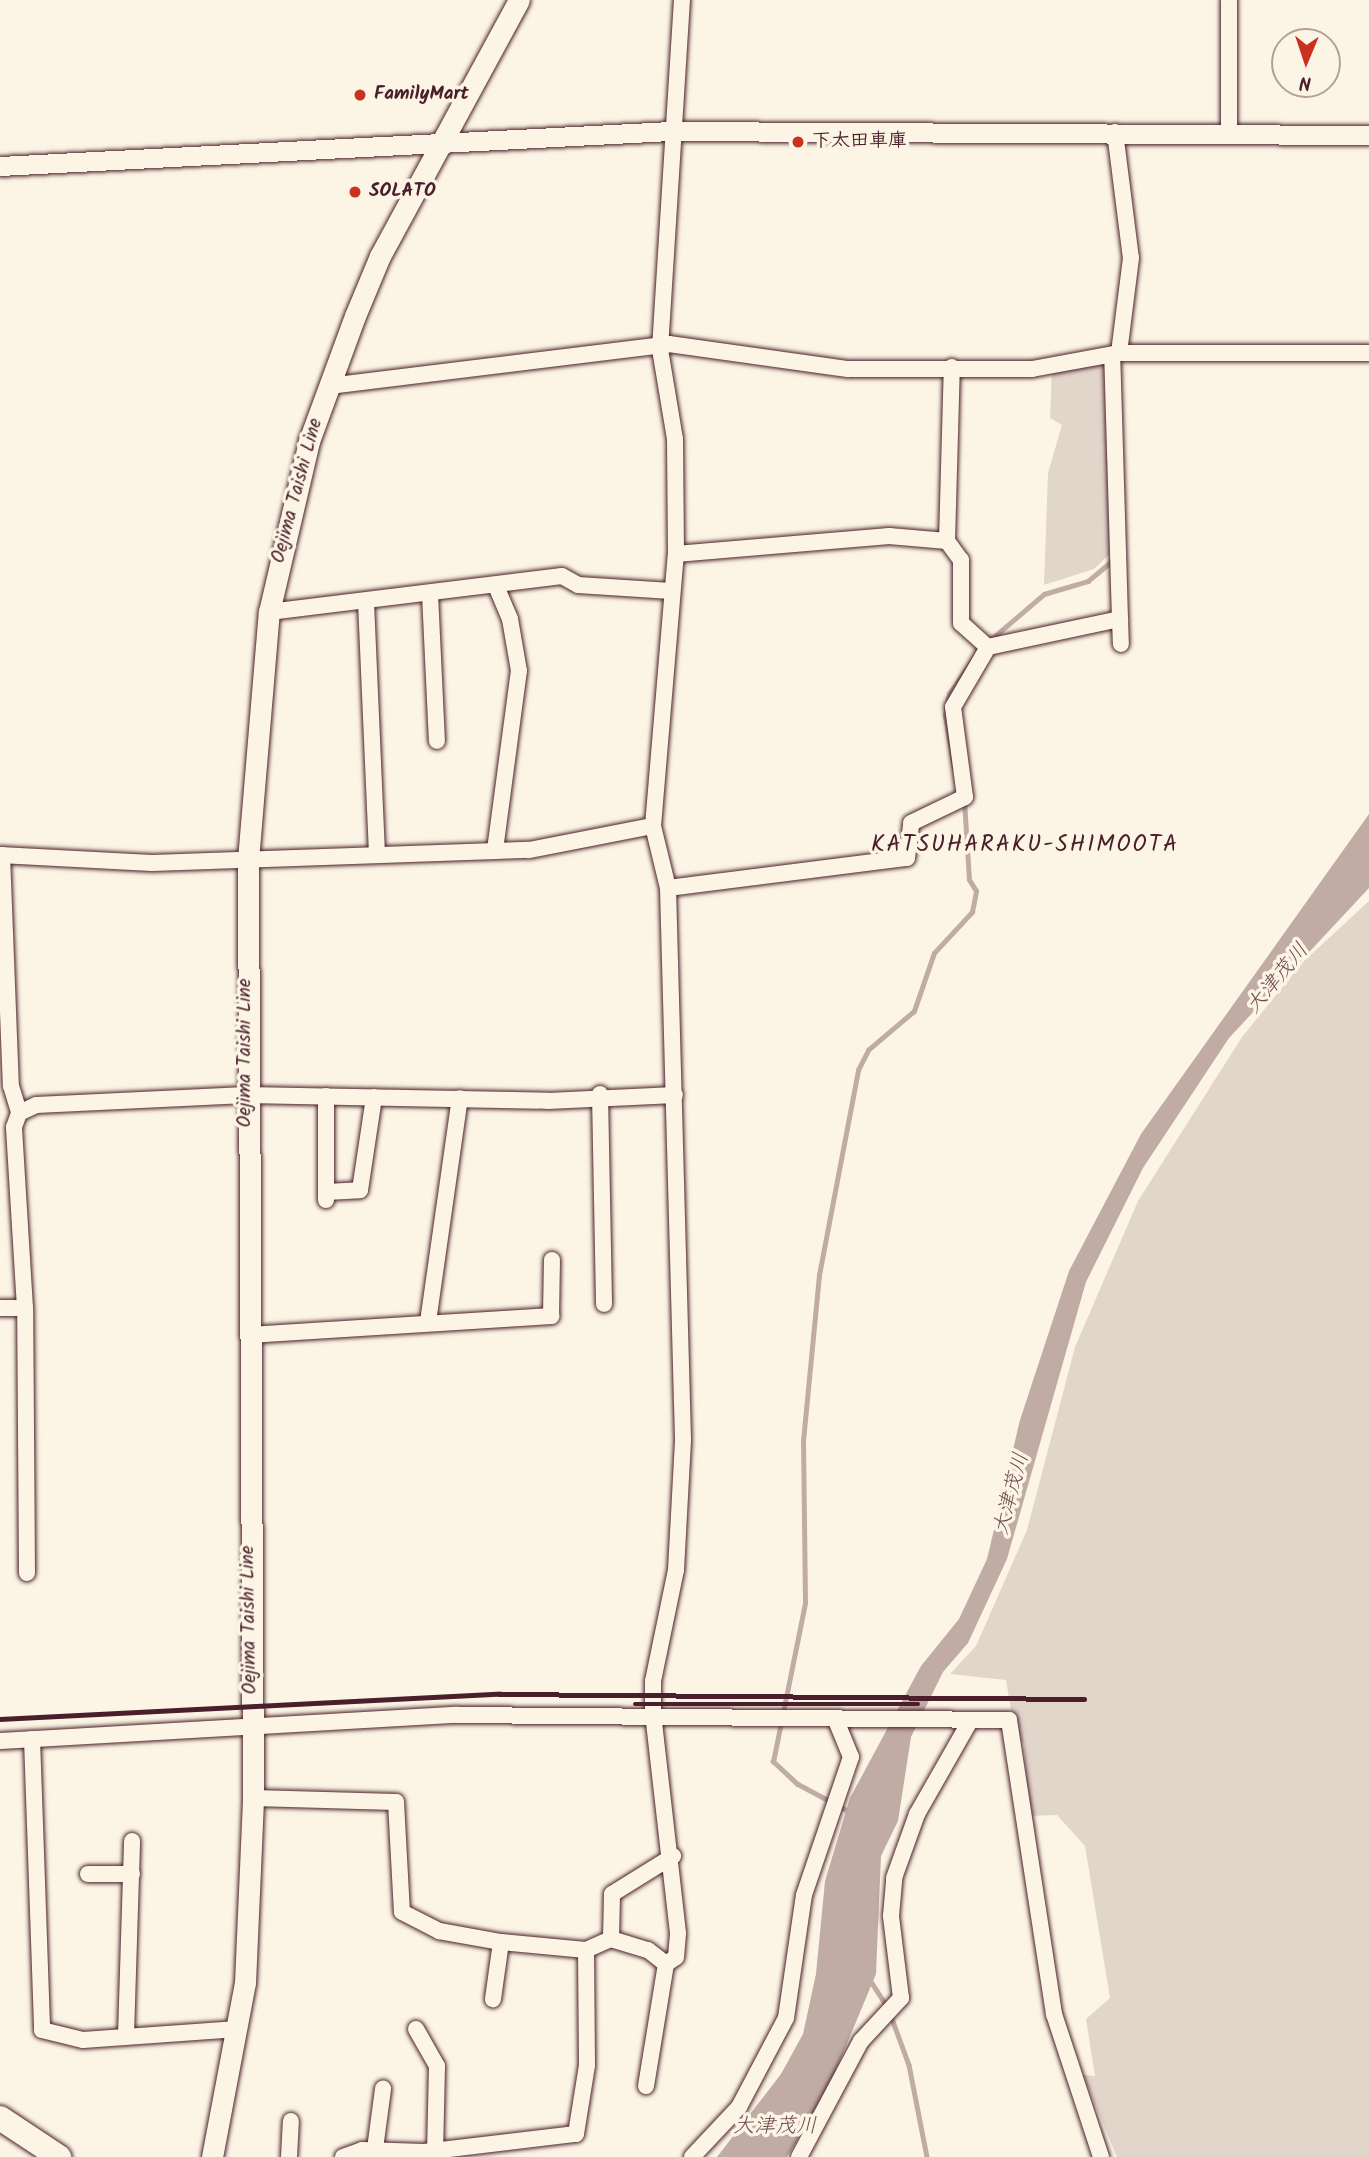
<!DOCTYPE html>
<meta charset="utf-8">
<style>
body{margin:0}
#map{position:relative;width:1369px;height:2157px;overflow:hidden;background:#fcf5e5;font-family:Kalam,"Klee One",sans-serif}
div>[style]{position:absolute}
.green>*{inset:0;background:#e2d5ca}
.water>*{inset:0;background:#c0aca5}
.stream>*{height:4.5px;margin:-2.25px;padding:0 2.25px;transform-origin:2.25px;border-radius:2.25px;background:#c0aca5}
.roads{filter:drop-shadow(0 0 2px #4a1f2b) drop-shadow(0 0 2px #4a1f2b)}
.minor>*{height:16px;margin:-8px;padding:0 8px;transform-origin:8px;border-radius:8px;background:#fcf5e5}
.tertiary>*{height:19px;margin:-9.5px;padding:0 9.5px;transform-origin:9.5px;border-radius:9.5px;background:#fcf5e5}
.secondary>*{height:21px;margin:-10.5px;padding:0 10.5px;transform-origin:10.5px;border-radius:10.5px;background:#fcf5e5}
.trunk>*{height:24px;margin:-12px;padding:0 12px;transform-origin:12px;border-radius:12px;background:#fcf5e5}
.rail>*{height:4.5px;margin:-2.25px;padding:0 2.25px;transform-origin:2.25px;border-radius:2.25px;background:#4a1f2b}
.dots>*{width:19px;height:19px;translate:-50% -50%;box-sizing:border-box;border:4px solid #fcf5e5;border-radius:50%}
span{translate:-50% -50%;white-space:nowrap;text-align:center;line-height:1.15;-webkit-text-stroke:7px #fcf5e5;paint-order:stroke}
.poi-label{font-size:19px;color:#4a1f2b;font-weight:700}
.left{translate:0 -50%;text-align:left}
.street-label{font-size:19px;color:#4a1f2b}
.water-label{font-size:21px;color:#6d4950;font-style:italic}
.quarter-label{font-size:23px;color:#4a1f2b;letter-spacing:2px}
.north{position:absolute;left:1271px;top:28px;width:70px;height:70px;box-sizing:border-box;background:#fcf5e5;border:2px solid #b59f9b;border-radius:50%;rotate:182deg;font-size:19px;font-weight:700;line-height:28px;text-align:center;color:#4a1f2b}
.north::after{content:'';display:block;margin:auto;width:24px;height:32px;background:#c8321e;clip-path:polygon(50% 0,100% 100%,50% 72%,0 100%)}
</style>
<div id="map">
<div class="green">
<div style="clip-path:polygon(1108px 364px,1115px 549px,1094px 569px,1044px 585px,1048px 473px,1062px 425px,1050px 418px,1052px 370px)"></div>
<div style="clip-path:polygon(1369px 901px,1369px 2157px,1117px 2157px,1083px 2075px,1095px 2076px,1086px 2019px,1110px 1998px,1085px 1846px,1057px 1815px,1029px 1816px,1024px 1744px,1015px 1735px,1006px 1680px,950px 1674px,976px 1646px,1027px 1530px,1075px 1347px,1138px 1201px,1242px 1037px,1303px 962px)"></div>
</div>
<div class="water">
<div style="clip-path:polygon(1369px 814px,1369px 888px,1229px 1038px,1143px 1168px,1086px 1282px,1007px 1559px,968px 1643px,943px 1672px,911px 1737px,898px 1821px,881px 1856px,876px 1974px,828px 2089px,787px 2157px,717px 2157px,781px 2074px,803px 2034px,816px 1974px,825px 1881px,850px 1798px,921px 1666px,959px 1619px,987px 1559px,1020px 1420px,1069px 1271px,1141px 1134px)"></div>
</div>
<div class="stream">
<div style="left:989px;top:641px;width:72px;rotate:-40.5deg"></div>
<div style="left:1044px;top:594px;width:46px;rotate:-16.5deg"></div>
<div style="left:1088px;top:581px;width:34px;rotate:-40deg"></div>
<div style="left:954px;top:769px;width:55px;rotate:-99.5deg"></div>
<div style="left:945px;top:715px;width:21px;rotate:-79deg"></div>
<div style="left:949px;top:694px;width:55px;rotate:-55.4deg"></div>
<div style="left:851px;top:1813px;width:61px;rotate:-151.8deg"></div>
<div style="left:797px;top:1784px;width:33px;rotate:-137deg"></div>
<div style="left:773px;top:1762px;width:162px;rotate:-78.6deg"></div>
<div style="left:805px;top:1603px;width:162px;rotate:-90.7deg"></div>
<div style="left:803px;top:1441px;width:167px;rotate:-84.5deg"></div>
<div style="left:819px;top:1275px;width:209px;rotate:-79.2deg"></div>
<div style="left:858px;top:1070px;width:22px;rotate:-63deg"></div>
<div style="left:868px;top:1050px;width:60px;rotate:-40.3deg"></div>
<div style="left:914px;top:1011px;width:61px;rotate:-71deg"></div>
<div style="left:934px;top:953px;width:56px;rotate:-47.2deg"></div>
<div style="left:972px;top:912px;width:21px;rotate:-79deg"></div>
<div style="left:976px;top:891px;width:13px;rotate:-122deg"></div>
<div style="left:969px;top:880px;width:80px;rotate:-93.6deg"></div>
<div style="left:870px;top:1980px;width:33px;rotate:57deg"></div>
<div style="left:891px;top:2016px;width:52px;rotate:69.8deg"></div>
<div style="left:909px;top:2065px;width:94px;rotate:78.9deg"></div>
</div>
<div class="roads">
<div class="minor">
<div style="left:1229px;top:0;width:134px;rotate:90deg"></div>
<div style="left:1115px;top:132px;width:127px;rotate:82.8deg"></div>
<div style="left:1131px;top:258px;width:96px;rotate:97.2deg"></div>
<div style="left:329px;top:386px;width:343px;rotate:-7deg"></div>
<div style="left:669px;top:344px;width:181px;rotate:8deg"></div>
<div style="left:848px;top:369px;width:184px"></div>
<div style="left:1032px;top:369px;width:88px;rotate:-10.4deg"></div>
<div style="left:1119px;top:353px;width:250px"></div>
<div style="left:947px;top:541px;width:174px;rotate:-88.4deg"></div>
<div style="left:676px;top:554px;width:214px;rotate:-4.8deg"></div>
<div style="left:889px;top:536px;width:58px;rotate:4.9deg"></div>
<div style="left:947px;top:541px;width:24px;rotate:54deg"></div>
<div style="left:961px;top:560px;width:63px;rotate:90deg"></div>
<div style="left:961px;top:623px;width:36px;rotate:42deg"></div>
<div style="left:430px;top:594px;width:147px;rotate:87.3deg"></div>
<div style="left:366px;top:602px;width:250px;rotate:87.5deg"></div>
<div style="left:269px;top:612px;width:295px;rotate:-7deg"></div>
<div style="left:562px;top:576px;width:18px;rotate:29deg"></div>
<div style="left:578px;top:585px;width:93px;rotate:3.7deg"></div>
<div style="left:1120px;top:619px;width:25px;rotate:88deg"></div>
<div style="left:495px;top:850px;width:181px;rotate:-82.4deg"></div>
<div style="left:519px;top:671px;width:53px;rotate:-99.8deg"></div>
<div style="left:510px;top:619px;width:34px;rotate:-113deg"></div>
<div style="left:0;top:855px;width:152px;rotate:3deg"></div>
<div style="left:152px;top:863px;width:377px;rotate:-2deg"></div>
<div style="left:529px;top:850px;width:126px;rotate:-11deg"></div>
<div style="left:2px;top:855px;width:231px;rotate:87.8deg"></div>
<div style="left:11px;top:1086px;width:28px;rotate:73deg"></div>
<div style="left:668px;top:888px;width:241px;rotate:-7.2deg"></div>
<div style="left:907px;top:858px;width:35px;rotate:-83deg"></div>
<div style="left:911px;top:823px;width:60px;rotate:-25.7deg"></div>
<div style="left:965px;top:797px;width:91px;rotate:-97.6deg"></div>
<div style="left:953px;top:707px;width:69px;rotate:-59.7deg"></div>
<div style="left:988px;top:647px;width:135px;rotate:-12deg"></div>
<div style="left:1120px;top:619px;width:264px;rotate:-91.7deg"></div>
<div style="left:600px;top:1094px;width:210px;rotate:88.9deg"></div>
<div style="left:326px;top:1192px;width:34px;rotate:-3deg"></div>
<div style="left:360px;top:1190px;width:94px;rotate:-81.4deg"></div>
<div style="left:326px;top:1200px;width:104px;rotate:-90deg"></div>
<div style="left:0;top:1308px;width:25px"></div>
<div style="left:428px;top:1322px;width:226px;rotate:-81.9deg"></div>
<div style="left:249px;top:1335px;width:303px;rotate:-3.6deg"></div>
<div style="left:551px;top:1316px;width:56px;rotate:-89deg"></div>
<div style="left:27px;top:1573px;width:265px;rotate:-90.4deg"></div>
<div style="left:25px;top:1308px;width:181px;rotate:-93.5deg"></div>
<div style="left:14px;top:1127px;width:15px;rotate:-70deg"></div>
<div style="left:19px;top:1113px;width:19px;rotate:-25deg"></div>
<div style="left:36px;top:1105px;width:210px;rotate:-2.7deg"></div>
<div style="left:246px;top:1095px;width:302px;rotate:1.1deg"></div>
<div style="left:548px;top:1101px;width:127px;rotate:-2.7deg"></div>
<div style="left:32px;top:1739px;width:291px;rotate:88deg"></div>
<div style="left:42px;top:2030px;width:42px;rotate:13.7deg"></div>
<div style="left:83px;top:2040px;width:155px;rotate:-4.1deg"></div>
<div style="left:0;top:1741px;width:457px;rotate:-3.3deg"></div>
<div style="left:456px;top:1715px;width:553px;rotate:0.52deg"></div>
<div style="left:1009px;top:1720px;width:297px;rotate:81.3deg"></div>
<div style="left:1054px;top:2014px;width:151px;rotate:71.8deg"></div>
<div style="left:253px;top:1798px;width:143px;rotate:1.6deg"></div>
<div style="left:396px;top:1802px;width:110px;rotate:86.9deg"></div>
<div style="left:402px;top:1912px;width:42px;rotate:27.2deg"></div>
<div style="left:439px;top:1931px;width:63px;rotate:10.1deg"></div>
<div style="left:501px;top:1942px;width:58px;rotate:98deg"></div>
<div style="left:88px;top:1874px;width:44px"></div>
<div style="left:611px;top:1939px;width:45px;rotate:-88.7deg"></div>
<div style="left:612px;top:1894px;width:72px;rotate:-31.9deg"></div>
<div style="left:501px;top:1942px;width:85px;rotate:5.4deg"></div>
<div style="left:586px;top:1950px;width:27px;rotate:-24deg"></div>
<div style="left:611px;top:1939px;width:39px;rotate:17deg"></div>
<div style="left:648px;top:1950px;width:23px;rotate:38deg"></div>
<div style="left:416px;top:2029px;width:43px;rotate:60.4deg"></div>
<div style="left:437px;top:2066px;width:85px;rotate:91.3deg"></div>
<div style="left:126px;top:2035px;width:194px;rotate:-88.2deg"></div>
<div style="left:646px;top:2086px;width:124px;rotate:-80.7deg"></div>
<div style="left:666px;top:1964px;width:12px;rotate:-35deg"></div>
<div style="left:676px;top:1957px;width:24px;rotate:-85deg"></div>
<div style="left:678px;top:1933px;width:220px;rotate:-96.5deg"></div>
<div style="left:653px;top:1714px;width:33px;rotate:-90deg"></div>
<div style="left:653px;top:1681px;width:113px;rotate:-78.3deg"></div>
<div style="left:676px;top:1570px;width:131px;rotate:-86.9deg"></div>
<div style="left:683px;top:1439px;width:551px;rotate:-91.56deg"></div>
<div style="left:668px;top:888px;width:64px;rotate:-103.6deg"></div>
<div style="left:653px;top:826px;width:273px;rotate:-85.2deg"></div>
<div style="left:676px;top:554px;width:115px;rotate:-90.5deg"></div>
<div style="left:675px;top:439px;width:91px;rotate:-99.5deg"></div>
<div style="left:660px;top:349px;width:350px;rotate:-86.4deg"></div>
<div style="left:375px;top:2149px;width:61px;rotate:-82.4deg"></div>
<div style="left:289px;top:2157px;width:36px;rotate:-87deg"></div>
<div style="left:343px;top:2157px;width:20px;rotate:-20deg"></div>
<div style="left:362px;top:2150px;width:62px;rotate:1.8deg"></div>
<div style="left:424px;top:2152px;width:153px;rotate:-6.8deg"></div>
<div style="left:576px;top:2134px;width:70px;rotate:-80.9deg"></div>
<div style="left:587px;top:2065px;width:115px;rotate:-90.5deg"></div>
<div style="left:692px;top:2157px;width:69px;rotate:-46.8deg"></div>
<div style="left:739px;top:2107px;width:101px;rotate:-62.2deg"></div>
<div style="left:786px;top:2018px;width:124px;rotate:-81.7deg"></div>
<div style="left:804px;top:1895px;width:146px;rotate:-71.2deg"></div>
<div style="left:851px;top:1757px;width:42px;rotate:-112.3deg"></div>
<div style="left:799px;top:2157px;width:132px;rotate:-61.9deg"></div>
<div style="left:861px;top:2041px;width:59px;rotate:-47.1deg"></div>
<div style="left:901px;top:1998px;width:83px;rotate:-97deg"></div>
<div style="left:891px;top:1916px;width:38px;rotate:-85deg"></div>
<div style="left:894px;top:1878px;width:68px;rotate:-70.2deg"></div>
<div style="left:917px;top:1814px;width:105px;rotate:-60.3deg"></div>
</div>
<div class="tertiary">
<div style="left:0;top:166px;width:671px;rotate:-2.99deg"></div>
<div style="left:670px;top:131px;width:699px;rotate:0.33deg"></div>
</div>
<div class="secondary">
<div style="left:212px;top:2157px;width:177px;rotate:-79.3deg"></div>
<div style="left:245px;top:1983px;width:185px;rotate:-87.5deg"></div>
<div style="left:253px;top:1798px;width:938px;rotate:-90.31deg"></div>
<div style="left:248px;top:860px;width:249px;rotate:-85.2deg"></div>
<div style="left:269px;top:612px;width:176px;rotate:-76.8deg"></div>
<div style="left:309px;top:441px;width:133px;rotate:-69.8deg"></div>
<div style="left:355px;top:316px;width:65px;rotate:-67.4deg"></div>
<div style="left:380px;top:256px;width:291px;rotate:-61.5deg"></div>
</div>
<div class="trunk">
<div style="left:0;top:2118px;width:71px;rotate:33.5deg"></div>
</div>
</div>
<div class="rail">
<div style="left:635px;top:1704px;width:283px"></div>
<div style="left:0;top:1719px;width:500px;rotate:-2.9deg"></div>
<div style="left:499px;top:1694px;width:585px;rotate:0.49deg"></div>
</div>
<div class="dots">
<div style="left:360px;top:95px;background:#c8321e"></div>
<div style="left:798px;top:142px;background:#c8321e"></div>
<div style="left:355px;top:192px;background:#c8321e"></div>
</div>
<div class="poi-label">
<span class="left" style="left:374px;top:95px">FamilyMart</span>
<span class="left" style="left:812px;top:142px">下太田車庫</span>
<span class="left" style="left:369px;top:192px">SOLATO</span>
</div>
<div class="street-label">
<span style="left:298px;top:491px;rotate:-75deg">Oejima Taishi Line</span>
<span style="left:246px;top:1053px;rotate:-90deg">Oejima Taishi Line</span>
<span style="left:250px;top:1620px;rotate:-91deg">Oejima Taishi Line</span>
</div>
<div class="water-label">
<span style="left:1278px;top:979px;rotate:-50deg">大津茂川</span>
<span style="left:1012px;top:1494px;rotate:-75deg">大津茂川</span>
<span style="left:775px;top:2127px">大津茂川</span>
</div>
<div class="quarter-label">
<span style="left:1025px;top:845px">KATSUHARAKU-SHIMOOTA</span>
</div>
<div class="north">N</div>
</div>
